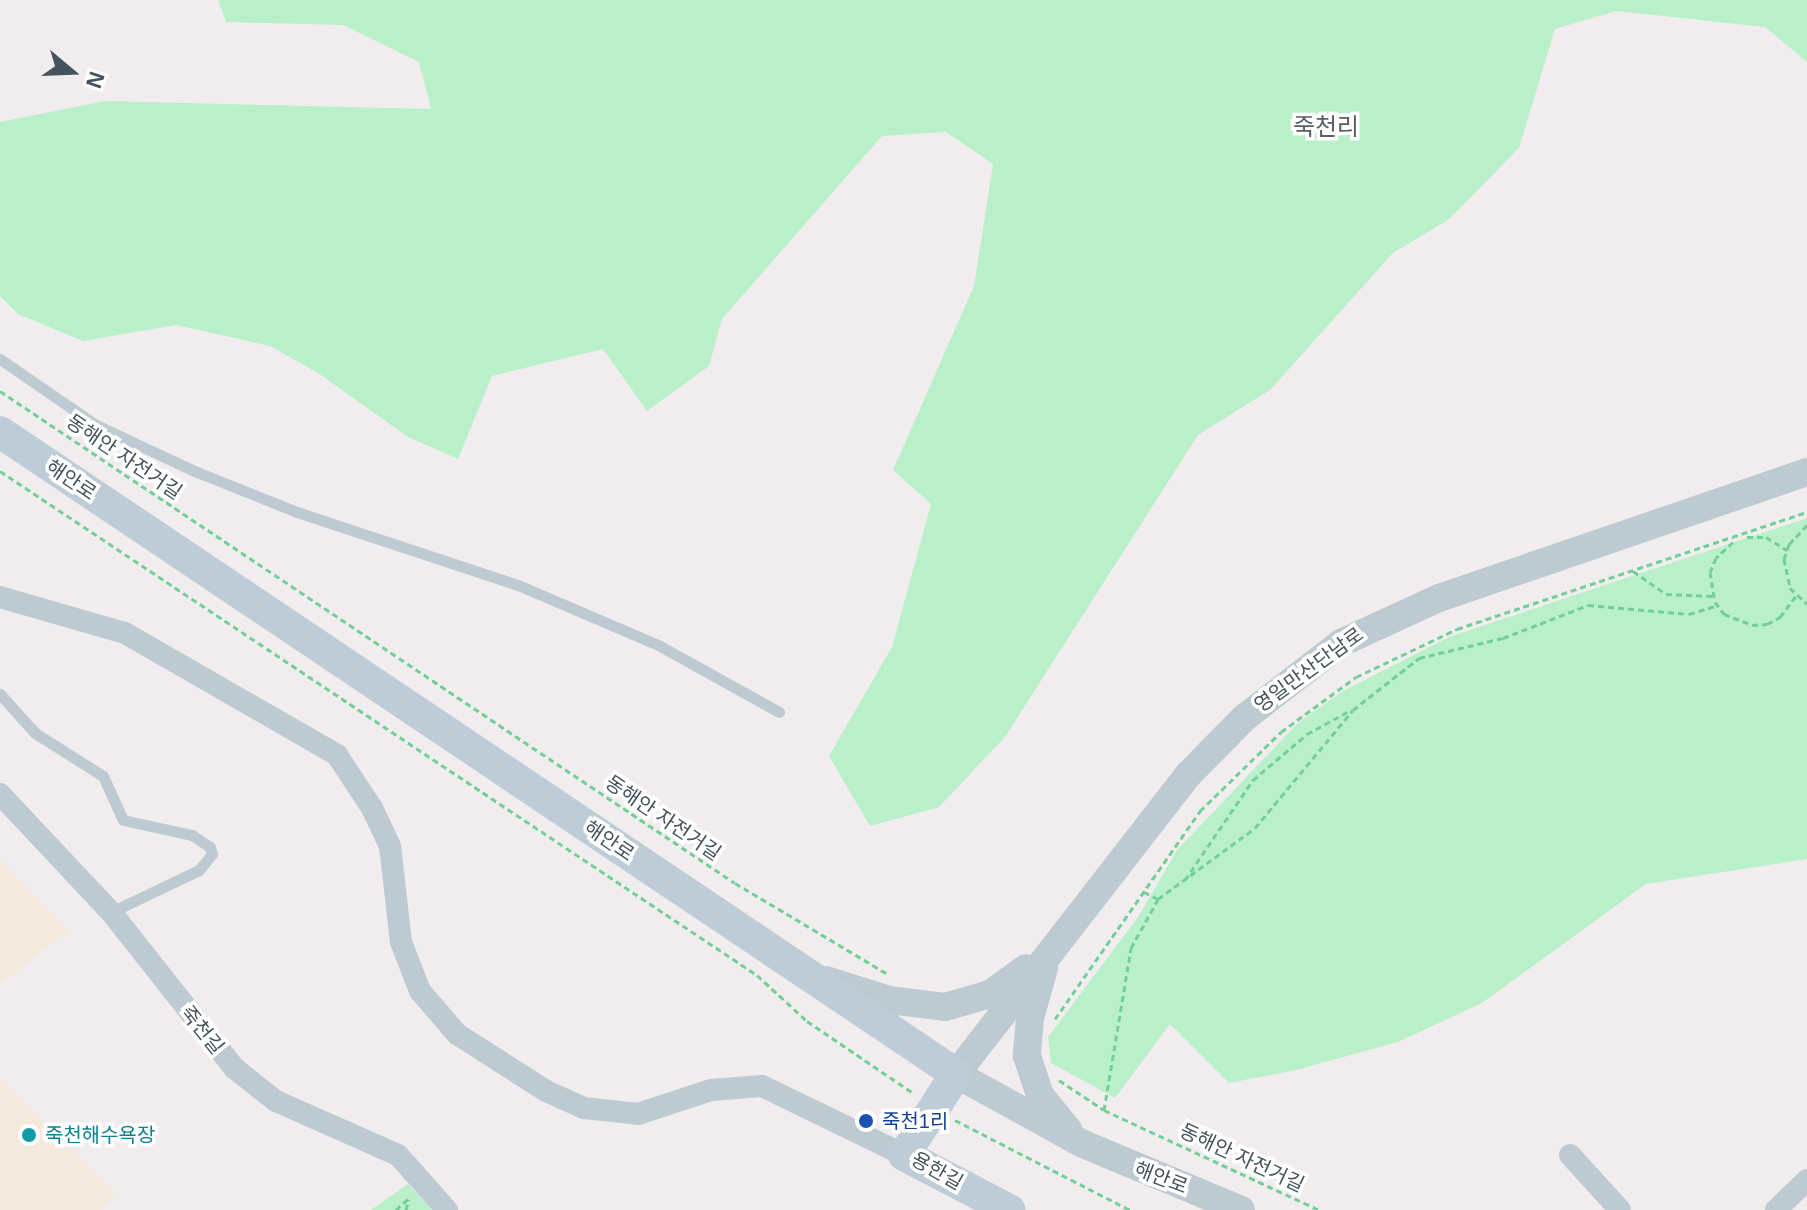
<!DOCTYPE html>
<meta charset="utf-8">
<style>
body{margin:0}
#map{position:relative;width:1807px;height:1210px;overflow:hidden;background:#f1edee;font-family:Helvetica,"Noto Sans KR",sans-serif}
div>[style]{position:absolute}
.green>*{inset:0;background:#baf0c9}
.sand>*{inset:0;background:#f3eadd}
.path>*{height:3px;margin-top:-1.5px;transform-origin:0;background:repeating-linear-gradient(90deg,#71cf97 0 6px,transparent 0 10px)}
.service>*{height:11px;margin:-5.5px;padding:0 5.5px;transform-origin:5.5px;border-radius:5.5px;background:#bdcad1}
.minor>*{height:22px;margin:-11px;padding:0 11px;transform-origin:11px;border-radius:11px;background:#bdcad1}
.tertiary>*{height:28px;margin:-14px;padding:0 14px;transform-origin:14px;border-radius:14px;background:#bdcad1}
.secondary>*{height:32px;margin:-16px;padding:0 16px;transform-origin:16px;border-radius:16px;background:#bdccd6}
.dots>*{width:22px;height:22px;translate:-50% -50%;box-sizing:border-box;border:4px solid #fff;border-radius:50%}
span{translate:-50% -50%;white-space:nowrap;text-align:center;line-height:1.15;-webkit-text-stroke:7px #fff;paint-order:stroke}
.street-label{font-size:20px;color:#45535c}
.transit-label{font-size:20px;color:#164399}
.left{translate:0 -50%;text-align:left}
.culture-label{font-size:20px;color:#0d838f}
.quarter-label{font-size:24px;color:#5a5f63}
.north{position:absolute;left:32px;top:32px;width:80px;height:80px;-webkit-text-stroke:6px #fff;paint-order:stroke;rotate:109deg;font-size:22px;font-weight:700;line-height:32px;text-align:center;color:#45535c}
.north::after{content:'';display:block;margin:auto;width:28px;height:36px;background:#45535c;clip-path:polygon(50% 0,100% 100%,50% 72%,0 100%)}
</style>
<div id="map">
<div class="green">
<div style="clip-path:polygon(218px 0,1807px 0,1807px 62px,1765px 27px,1616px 11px,1555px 29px,1519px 148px,1448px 220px,1393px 253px,1270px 390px,1198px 435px,1005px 737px,939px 807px,870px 826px,829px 756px,892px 647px,931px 504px,893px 470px,974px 286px,993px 164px,946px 132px,882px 136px,722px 319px,709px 366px,647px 411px,603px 349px,492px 376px,458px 459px,408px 437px,318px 373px,270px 346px,176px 325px,83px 341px,18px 314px,0 296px,0 122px,106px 101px,431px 109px,419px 62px,343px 25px,226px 22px)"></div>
<div style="clip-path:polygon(1807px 518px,1807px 859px,1646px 884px,1482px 1003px,1398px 1042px,1300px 1069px,1229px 1083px,1170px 1024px,1115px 1098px,1051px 1063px,1048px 1037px,1138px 917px,1177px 850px,1297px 724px,1343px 691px,1449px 637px)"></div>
<div style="clip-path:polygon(408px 1184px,432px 1210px,371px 1210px)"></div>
</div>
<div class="sand">
<div style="clip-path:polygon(0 860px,69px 930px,0 985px)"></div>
<div style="clip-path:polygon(0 1077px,116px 1193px,100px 1210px,0 1210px)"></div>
</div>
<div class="path">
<div style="left:0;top:391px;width:884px;rotate:33.8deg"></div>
<div style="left:735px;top:883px;width:176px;rotate:30.8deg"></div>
<div style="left:0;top:471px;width:909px;rotate:33.66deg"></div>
<div style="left:757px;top:975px;width:68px;rotate:42.6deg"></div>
<div style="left:807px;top:1021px;width:130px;rotate:34.1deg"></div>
<div style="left:1807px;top:525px;width:26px;rotate:133deg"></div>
<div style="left:1789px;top:544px;width:16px;rotate:108deg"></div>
<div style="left:1784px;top:559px;width:30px;rotate:78deg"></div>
<div style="left:1790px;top:588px;width:23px;rotate:43deg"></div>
<div style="left:1747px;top:537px;width:19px"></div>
<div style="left:1766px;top:537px;width:25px;rotate:32deg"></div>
<div style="left:1733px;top:542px;width:23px;rotate:137deg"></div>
<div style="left:1716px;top:558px;width:15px;rotate:113deg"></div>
<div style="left:1710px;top:572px;width:30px;rotate:81deg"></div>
<div style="left:1715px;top:602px;width:15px;rotate:53deg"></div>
<div style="left:1724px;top:614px;width:30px;rotate:21deg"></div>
<div style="left:1752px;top:625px;width:15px;rotate:-4deg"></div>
<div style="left:1767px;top:624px;width:15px;rotate:-28deg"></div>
<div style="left:1780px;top:617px;width:26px;rotate:-53deg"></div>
<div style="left:1633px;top:571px;width:40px;rotate:34.9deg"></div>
<div style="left:1666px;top:594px;width:47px;rotate:2.4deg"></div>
<div style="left:1185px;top:880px;width:121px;rotate:-55.8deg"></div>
<div style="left:1253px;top:780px;width:71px;rotate:-40.4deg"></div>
<div style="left:1307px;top:734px;width:48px;rotate:-28.7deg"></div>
<div style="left:1158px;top:899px;width:120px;rotate:-36.2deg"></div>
<div style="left:1255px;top:828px;width:153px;rotate:-50.3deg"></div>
<div style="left:1353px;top:710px;width:84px;rotate:-38.2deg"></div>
<div style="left:1419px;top:658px;width:86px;rotate:-13.4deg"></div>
<div style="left:1503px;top:638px;width:91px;rotate:-21.2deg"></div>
<div style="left:1588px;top:605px;width:101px;rotate:5.1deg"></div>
<div style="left:1689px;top:614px;width:30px;rotate:-17deg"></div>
<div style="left:1055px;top:1019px;width:254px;rotate:-55.1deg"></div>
<div style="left:1200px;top:811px;width:113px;rotate:-44.3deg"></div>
<div style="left:1281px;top:732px;width:93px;rotate:-36.3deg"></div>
<div style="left:1356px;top:677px;width:112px;rotate:-25.4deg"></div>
<div style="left:1457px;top:629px;width:369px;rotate:-18.5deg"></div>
<div style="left:1059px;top:1080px;width:54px;rotate:33.7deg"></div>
<div style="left:1104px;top:1110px;width:237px;rotate:24.9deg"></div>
<div style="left:1104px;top:1110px;width:164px;rotate:-80.5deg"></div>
<div style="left:1131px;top:948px;width:56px;rotate:-61.1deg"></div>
<div style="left:1158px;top:899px;width:16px;rotate:-153deg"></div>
<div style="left:955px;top:1120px;width:197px;rotate:27.2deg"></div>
<div style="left:396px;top:1210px;width:16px;rotate:-43deg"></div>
<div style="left:406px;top:1210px;width:11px;rotate:-75deg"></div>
</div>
<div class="service">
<div style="left:0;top:359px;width:116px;rotate:34.5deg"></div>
<div style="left:96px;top:425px;width:111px;rotate:25deg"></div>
<div style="left:197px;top:472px;width:108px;rotate:21.8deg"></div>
<div style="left:297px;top:512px;width:233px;rotate:18.3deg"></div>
<div style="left:518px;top:585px;width:155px;rotate:23.2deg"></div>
<div style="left:660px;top:646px;width:136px;rotate:29deg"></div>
<div style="left:0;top:694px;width:52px;rotate:48.1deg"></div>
<div style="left:35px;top:733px;width:80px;rotate:32.3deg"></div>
<div style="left:103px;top:776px;width:48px;rotate:65.6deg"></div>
<div style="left:123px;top:820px;width:71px;rotate:12.3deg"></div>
<div style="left:192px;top:835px;width:22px;rotate:34deg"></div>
<div style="left:210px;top:847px;width:7px;rotate:74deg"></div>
<div style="left:212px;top:854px;width:21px;rotate:129deg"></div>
<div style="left:199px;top:870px;width:98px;rotate:154.5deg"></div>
</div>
<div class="minor">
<div style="left:0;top:597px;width:130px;rotate:16.1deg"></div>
<div style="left:125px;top:633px;width:245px;rotate:29.9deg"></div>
<div style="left:337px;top:755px;width:64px;rotate:56.6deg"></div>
<div style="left:372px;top:808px;width:42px;rotate:64.7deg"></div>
<div style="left:390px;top:846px;width:97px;rotate:83.5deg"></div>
<div style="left:401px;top:942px;width:53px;rotate:68.8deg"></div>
<div style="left:420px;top:991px;width:57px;rotate:49.3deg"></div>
<div style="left:457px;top:1034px;width:106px;rotate:32.6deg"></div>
<div style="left:546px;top:1091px;width:42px;rotate:24.1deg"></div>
<div style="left:584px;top:1108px;width:54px;rotate:6.3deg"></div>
<div style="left:638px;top:1114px;width:77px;rotate:-18.2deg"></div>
<div style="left:711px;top:1090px;width:51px;rotate:-4.5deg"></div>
<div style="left:762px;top:1086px;width:158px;rotate:25.9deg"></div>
<div style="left:0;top:794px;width:162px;rotate:46.8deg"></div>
<div style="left:111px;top:912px;width:199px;rotate:51.7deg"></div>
<div style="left:234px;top:1068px;width:53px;rotate:38.2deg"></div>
<div style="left:276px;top:1101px;width:133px;rotate:23.9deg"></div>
<div style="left:398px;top:1155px;width:74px;rotate:48.3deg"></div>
<div style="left:1570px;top:1155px;width:74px;rotate:47.7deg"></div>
<div style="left:1776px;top:1210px;width:43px;rotate:-44.1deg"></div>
</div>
<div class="tertiary">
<div style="left:1044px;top:968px;width:52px;rotate:105.6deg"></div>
<div style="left:1030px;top:1018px;width:38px;rotate:95deg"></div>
<div style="left:1027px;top:1056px;width:41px;rotate:71.6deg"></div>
<div style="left:1040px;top:1095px;width:46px;rotate:51.1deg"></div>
<div style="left:826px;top:980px;width:66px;rotate:17.6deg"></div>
<div style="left:889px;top:1000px;width:56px;rotate:7.1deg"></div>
<div style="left:945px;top:1007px;width:47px;rotate:-16.1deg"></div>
<div style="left:990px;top:994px;width:44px;rotate:-35.8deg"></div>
<div style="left:1241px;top:1210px;width:173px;rotate:-157.3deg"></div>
<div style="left:1081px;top:1143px;width:143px;rotate:-151.1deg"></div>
<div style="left:956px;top:1074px;width:380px;rotate:-52.2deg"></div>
<div style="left:1189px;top:774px;width:78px;rotate:-45.5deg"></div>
<div style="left:1244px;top:718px;width:123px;rotate:-37.7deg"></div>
<div style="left:1341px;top:643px;width:108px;rotate:-24.7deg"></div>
<div style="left:1439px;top:598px;width:389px;rotate:-18.9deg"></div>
</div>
<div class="secondary">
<div style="left:0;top:432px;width:1152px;rotate:33.88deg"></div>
<div style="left:956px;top:1074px;width:96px;rotate:122.7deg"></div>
<div style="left:904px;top:1155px;width:119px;rotate:27.6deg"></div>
</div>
<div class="dots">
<div style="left:866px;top:1121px;background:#1a4fb4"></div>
<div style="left:29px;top:1135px;background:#0f9aa8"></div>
</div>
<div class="street-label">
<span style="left:124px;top:457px;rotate:34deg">동해안 자전거길</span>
<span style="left:71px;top:480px;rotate:34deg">해안로</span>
<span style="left:1309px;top:670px;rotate:-36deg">영일만산단남로</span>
<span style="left:663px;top:818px;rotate:34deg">동해안 자전거길</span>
<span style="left:609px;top:841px;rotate:34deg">해안로</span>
<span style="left:202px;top:1030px;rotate:51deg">죽천길</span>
<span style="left:1242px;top:1158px;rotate:25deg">동해안 자전거길</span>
<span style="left:937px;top:1171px;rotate:29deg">용한길</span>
<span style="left:1161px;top:1178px;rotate:21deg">해안로</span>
</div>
<div class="transit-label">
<span class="left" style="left:882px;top:1121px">죽천1리</span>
</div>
<div class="culture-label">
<span class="left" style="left:45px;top:1135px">죽천해수욕장</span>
</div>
<div class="quarter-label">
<span style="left:1326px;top:127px">죽천리</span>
</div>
<div class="north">N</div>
</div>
